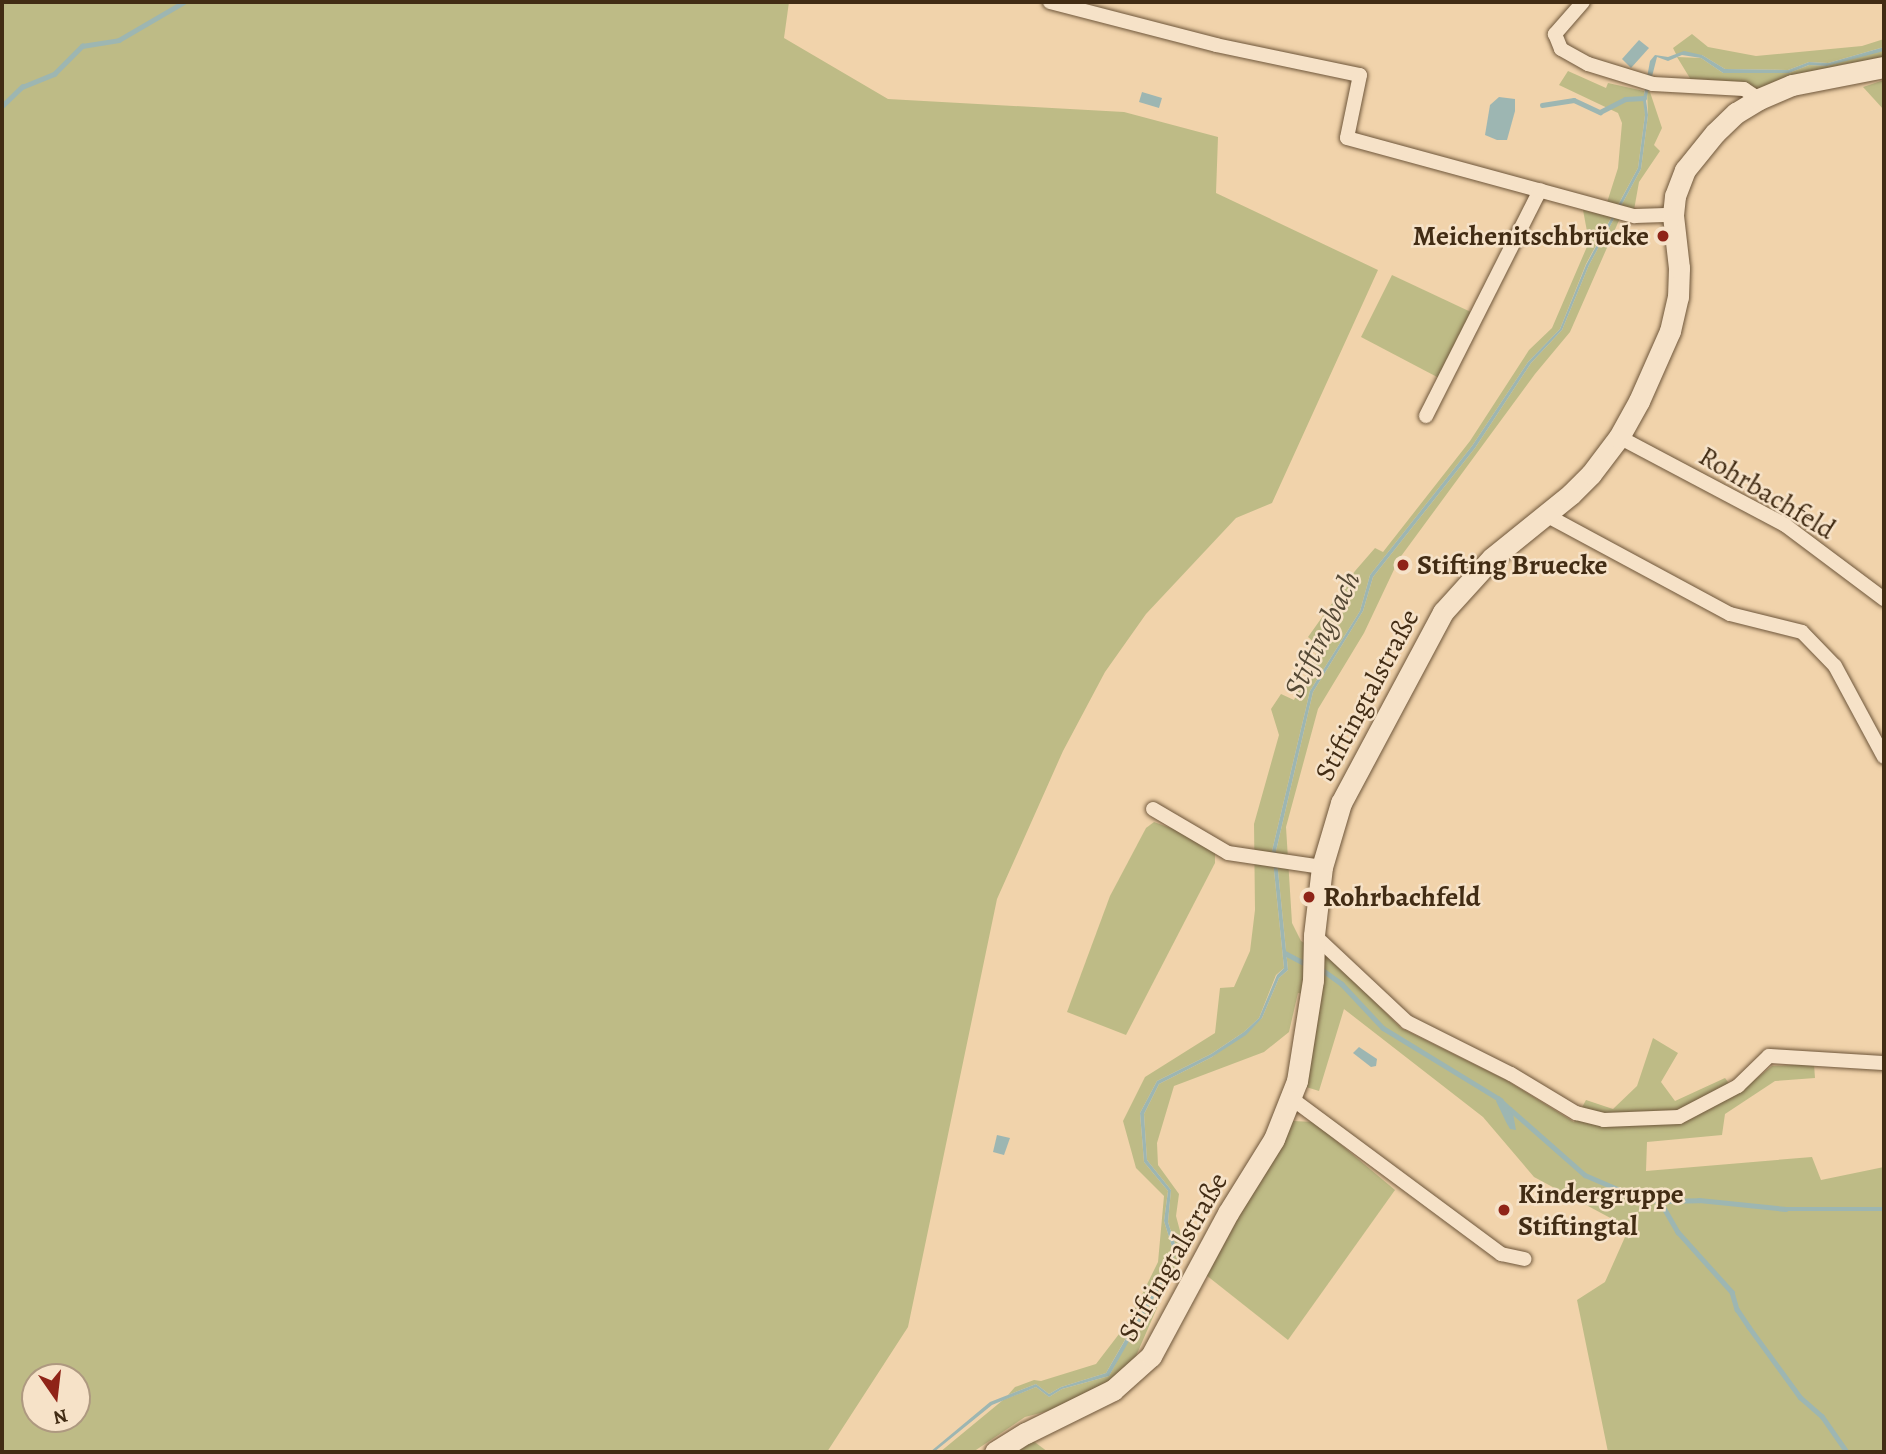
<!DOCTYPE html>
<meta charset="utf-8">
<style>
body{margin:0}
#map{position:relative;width:1886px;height:1454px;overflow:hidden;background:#f1d3ab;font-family:Alegreya,serif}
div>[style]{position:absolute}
.green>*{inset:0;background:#bebb86}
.water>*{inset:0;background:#9db6b2}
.stream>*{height:4.5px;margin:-2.25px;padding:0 2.25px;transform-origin:2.25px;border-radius:2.25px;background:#9db6b2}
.roads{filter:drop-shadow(0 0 2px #6e563a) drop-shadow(0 0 2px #6e563a)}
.street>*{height:14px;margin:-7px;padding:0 7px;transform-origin:7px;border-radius:7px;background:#f6e2c8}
.secondary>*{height:21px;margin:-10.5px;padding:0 10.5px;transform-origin:10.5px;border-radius:10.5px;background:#f6e2c8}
.dots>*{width:19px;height:19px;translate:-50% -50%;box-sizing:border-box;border:4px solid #f6e2c8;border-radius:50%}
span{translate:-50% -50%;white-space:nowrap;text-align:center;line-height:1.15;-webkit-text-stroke:5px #f6e2c8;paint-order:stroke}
.poi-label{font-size:28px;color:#422c14;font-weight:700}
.right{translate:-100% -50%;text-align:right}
.left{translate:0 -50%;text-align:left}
.street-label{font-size:28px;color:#422c14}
.water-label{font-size:30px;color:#544834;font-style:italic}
.frame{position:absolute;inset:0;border:4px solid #422c14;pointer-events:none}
.north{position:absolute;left:21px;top:1363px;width:70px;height:70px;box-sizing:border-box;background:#f6e2c8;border:2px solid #ae9980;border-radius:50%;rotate:166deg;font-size:19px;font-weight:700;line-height:28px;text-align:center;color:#422c14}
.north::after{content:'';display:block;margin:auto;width:24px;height:32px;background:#8f2418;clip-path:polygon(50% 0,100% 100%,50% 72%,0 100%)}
</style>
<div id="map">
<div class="green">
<div style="clip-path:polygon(evenodd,2px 2px,789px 2px,784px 38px,888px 99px,1124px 112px,1218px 137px,1216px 193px,1378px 270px,1272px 503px,1236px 518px,1146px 614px,1105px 672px,1063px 751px,997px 899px,908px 1327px,827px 1452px,2px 1452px,2px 2px,77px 1377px,77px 1419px,35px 1419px,35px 1377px,77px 1377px)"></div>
<div style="clip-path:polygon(1692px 34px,1708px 47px,1756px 56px,1862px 46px,1884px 39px,1884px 47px,1828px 63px,1809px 62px,1788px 70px,1725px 69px,1702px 55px,1676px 54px,1673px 48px)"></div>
<div style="clip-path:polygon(1877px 50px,1884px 51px,1884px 59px,1844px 64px,1757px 89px,1691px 80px,1677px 57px,1701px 58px,1723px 73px,1789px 73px,1809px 65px,1827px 66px)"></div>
<div style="clip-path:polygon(1568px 71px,1606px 88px,1608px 83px,1644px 91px,1645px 115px,1638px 168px,1586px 264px,1560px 329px,1528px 362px,1472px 446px,1370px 575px,1360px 611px,1310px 691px,1272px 851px,1284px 968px,1276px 975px,1259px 1018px,1244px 1032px,1211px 1054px,1157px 1081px,1140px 1113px,1144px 1162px,1168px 1191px,1164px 1221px,1173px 1250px,1162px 1275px,1106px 1373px,1061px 1387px,1049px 1394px,1036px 1384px,1008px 1395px,1015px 1387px,1034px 1380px,1041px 1381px,1096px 1364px,1129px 1321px,1158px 1262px,1164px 1196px,1136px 1168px,1123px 1121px,1145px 1077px,1215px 1033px,1220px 988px,1234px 987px,1250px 951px,1255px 910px,1254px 824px,1279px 735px,1271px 709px,1281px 694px,1294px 700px,1319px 647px,1308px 637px,1355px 571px,1375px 548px,1383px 552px,1470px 441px,1529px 350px,1552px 328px,1589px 242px,1583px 210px,1603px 215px,1618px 168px,1622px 123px,1618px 113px,1559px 85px)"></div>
<div style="clip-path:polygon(1884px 80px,1884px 110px,1863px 87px)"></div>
<div style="clip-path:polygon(1647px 91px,1650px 92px,1662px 128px,1654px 145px,1660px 151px,1639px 182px,1634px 210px,1624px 209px,1570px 332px,1535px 374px,1399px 559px,1364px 633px,1318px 709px,1286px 827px,1292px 923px,1301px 941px,1334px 961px,1401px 1028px,1506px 1080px,1574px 1122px,1586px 1100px,1613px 1109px,1637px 1086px,1653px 1038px,1678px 1053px,1661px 1082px,1675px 1101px,1725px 1078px,1737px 1094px,1772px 1066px,1814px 1064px,1815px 1078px,1775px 1081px,1725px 1114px,1722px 1135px,1647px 1142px,1646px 1171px,1812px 1157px,1821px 1180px,1884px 1167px,1884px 1452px,1608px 1452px,1577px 1300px,1605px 1282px,1629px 1228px,1534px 1177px,1483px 1117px,1344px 1009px,1319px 1091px,1303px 1086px,1319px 996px,1298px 993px,1289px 1032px,1264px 1052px,1174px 1086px,1157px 1143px,1158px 1165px,1179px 1194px,1176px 1216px,1184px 1246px,1136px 1356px,1111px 1381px,1063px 1407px,1025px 1417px,973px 1452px,940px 1452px,1003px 1400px,1036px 1387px,1049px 1397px,1062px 1389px,1109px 1376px,1177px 1250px,1168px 1222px,1171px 1190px,1147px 1160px,1144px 1114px,1159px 1084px,1212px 1057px,1262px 1018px,1279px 978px,1288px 970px,1276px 851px,1313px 692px,1363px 611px,1373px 577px,1475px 448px,1531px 363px,1562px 330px,1589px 265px,1641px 169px,1648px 115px)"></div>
<div style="clip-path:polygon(1392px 275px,1473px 313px,1439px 378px,1361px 337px)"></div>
<div style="clip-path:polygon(1154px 822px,1179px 831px,1215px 853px,1215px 863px,1126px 1035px,1067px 1012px,1110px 896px,1146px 828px)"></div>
<div style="clip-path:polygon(1293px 1121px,1314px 1122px,1395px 1190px,1288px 1340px,1206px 1275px)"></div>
<div style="clip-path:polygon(1032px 1440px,1048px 1452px,1012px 1452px)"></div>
</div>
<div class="water">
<div style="clip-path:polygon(1639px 40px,1649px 48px,1631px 68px,1622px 59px)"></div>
<div style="clip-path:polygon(1884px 47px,1884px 51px,1827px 66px,1809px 65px,1789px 73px,1723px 73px,1701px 58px,1682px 55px,1668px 61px,1657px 57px,1646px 100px,1648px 115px,1641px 169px,1589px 265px,1562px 330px,1531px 363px,1475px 448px,1373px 577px,1363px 611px,1313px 692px,1276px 851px,1288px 970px,1279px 978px,1262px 1018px,1246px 1035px,1212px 1057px,1159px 1084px,1144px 1114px,1147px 1160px,1171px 1190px,1168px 1222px,1177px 1250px,1164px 1280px,1109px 1376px,1062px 1389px,1049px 1397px,1036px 1387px,992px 1405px,934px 1452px,930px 1452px,990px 1402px,1036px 1384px,1049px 1394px,1061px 1387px,1106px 1373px,1162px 1276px,1173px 1250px,1164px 1221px,1168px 1191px,1144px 1162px,1140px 1113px,1157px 1081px,1211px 1054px,1244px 1032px,1259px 1018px,1277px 975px,1284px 968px,1272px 851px,1310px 691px,1360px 611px,1370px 575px,1472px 446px,1528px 362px,1560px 329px,1586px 265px,1638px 168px,1645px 115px,1643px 100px,1650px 61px,1655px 55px,1668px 57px,1684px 51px,1702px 55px,1725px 69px,1788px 70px,1809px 62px,1828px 63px)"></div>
<div style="clip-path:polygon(1142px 92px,1162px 98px,1159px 108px,1139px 102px)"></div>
<div style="clip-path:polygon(1499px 97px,1515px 99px,1515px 111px,1507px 140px,1497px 140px,1485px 135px,1490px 105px)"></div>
<div style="clip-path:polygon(1359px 1047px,1377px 1059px,1376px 1066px,1371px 1067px,1353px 1053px)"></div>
<div style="clip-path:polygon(1499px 1096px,1512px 1108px,1516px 1130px,1510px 1129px,1506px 1122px,1496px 1101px)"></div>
<div style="clip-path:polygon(997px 1135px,1010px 1138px,1004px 1155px,993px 1152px)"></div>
</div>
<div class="stream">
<div style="left:1542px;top:105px;width:32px;rotate:-9deg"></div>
<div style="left:1574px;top:100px;width:29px;rotate:25deg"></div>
<div style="left:1600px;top:112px;width:28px;rotate:-27deg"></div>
<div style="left:1625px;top:99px;width:19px;rotate:-3deg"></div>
<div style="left:2px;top:106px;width:28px;rotate:-44deg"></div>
<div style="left:22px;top:87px;width:35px;rotate:-22deg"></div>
<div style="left:54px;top:74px;width:40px;rotate:-45deg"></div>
<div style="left:82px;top:46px;width:37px;rotate:-9deg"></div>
<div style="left:119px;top:40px;width:75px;rotate:-30.3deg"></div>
<div style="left:1285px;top:953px;width:21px;rotate:28deg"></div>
<div style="left:1320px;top:968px;width:27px;rotate:36deg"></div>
<div style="left:1342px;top:984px;width:60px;rotate:47deg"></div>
<div style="left:1383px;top:1028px;width:138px;rotate:31.4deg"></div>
<div style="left:1510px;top:1109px;width:100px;rotate:41.3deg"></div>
<div style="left:1585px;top:1175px;width:61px;rotate:23.2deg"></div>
<div style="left:1641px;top:1199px;width:19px;rotate:6deg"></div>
<div style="left:1660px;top:1201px;width:36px;rotate:60deg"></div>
<div style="left:1678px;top:1232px;width:81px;rotate:48deg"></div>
<div style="left:1732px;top:1292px;width:18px;rotate:74deg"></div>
<div style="left:1737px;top:1309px;width:22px;rotate:56deg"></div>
<div style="left:1749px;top:1327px;width:87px;rotate:53.9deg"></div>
<div style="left:1800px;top:1397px;width:29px;rotate:41deg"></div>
<div style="left:1822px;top:1416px;width:44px;rotate:55.2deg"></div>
<div style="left:1660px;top:1201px;width:39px;rotate:-1deg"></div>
<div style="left:1699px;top:1200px;width:87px;rotate:5.9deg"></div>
<div style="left:1786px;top:1209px;width:98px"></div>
</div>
<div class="roads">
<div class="street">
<div style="left:1050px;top:2px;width:171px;rotate:14.5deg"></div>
<div style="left:1216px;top:45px;width:147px;rotate:11.8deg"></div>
<div style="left:1360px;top:75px;width:64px;rotate:101.7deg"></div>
<div style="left:1347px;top:138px;width:298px;rotate:15.2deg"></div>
<div style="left:1635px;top:216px;width:38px;rotate:-2deg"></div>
<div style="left:1583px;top:2px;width:43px;rotate:131.2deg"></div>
<div style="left:1555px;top:34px;width:16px;rotate:68deg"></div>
<div style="left:1561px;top:49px;width:31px;rotate:29deg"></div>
<div style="left:1588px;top:64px;width:68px;rotate:17.1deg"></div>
<div style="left:1653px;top:84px;width:91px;rotate:3.1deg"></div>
<div style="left:1744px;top:89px;width:18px;rotate:34deg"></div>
<div style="left:1426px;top:416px;width:253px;rotate:-63.2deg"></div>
<div style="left:1619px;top:437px;width:188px;rotate:27.9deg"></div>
<div style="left:1785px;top:525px;width:124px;rotate:36.8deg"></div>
<div style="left:1546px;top:515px;width:209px;rotate:28.3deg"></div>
<div style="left:1730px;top:614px;width:74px;rotate:14deg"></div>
<div style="left:1802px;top:632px;width:47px;rotate:45.9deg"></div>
<div style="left:1835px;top:666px;width:103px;rotate:61.7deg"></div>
<div style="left:1153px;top:809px;width:87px;rotate:30.4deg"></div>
<div style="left:1228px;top:853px;width:95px;rotate:8.5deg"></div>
<div style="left:1314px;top:935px;width:127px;rotate:43.1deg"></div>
<div style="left:1407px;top:1022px;width:116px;rotate:26.6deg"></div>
<div style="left:1511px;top:1074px;width:76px;rotate:31deg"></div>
<div style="left:1576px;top:1113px;width:29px;rotate:14deg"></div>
<div style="left:1604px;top:1120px;width:75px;rotate:-2.3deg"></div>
<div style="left:1679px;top:1117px;width:67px;rotate:-27.7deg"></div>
<div style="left:1738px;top:1086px;width:43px;rotate:-44.1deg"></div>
<div style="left:1769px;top:1056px;width:115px;rotate:3.5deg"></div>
<div style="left:1291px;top:1098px;width:262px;rotate:36.6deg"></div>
<div style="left:1501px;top:1254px;width:24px;rotate:12deg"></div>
</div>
<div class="secondary">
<div style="left:995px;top:1452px;width:36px;rotate:-32deg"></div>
<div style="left:1026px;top:1433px;width:97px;rotate:-26.3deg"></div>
<div style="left:1113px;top:1390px;width:51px;rotate:-41.8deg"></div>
<div style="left:1151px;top:1356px;width:162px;rotate:-61.7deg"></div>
<div style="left:1228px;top:1213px;width:87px;rotate:-58.1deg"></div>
<div style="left:1274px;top:1139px;width:62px;rotate:-68.4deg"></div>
<div style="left:1297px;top:1081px;width:102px;rotate:-81deg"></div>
<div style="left:1313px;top:980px;width:45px;rotate:-88.7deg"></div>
<div style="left:1314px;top:935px;width:68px;rotate:-83.3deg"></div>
<div style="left:1322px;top:867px;width:67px;rotate:-73.5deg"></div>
<div style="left:1341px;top:803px;width:217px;rotate:-61.9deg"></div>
<div style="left:1443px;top:612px;width:73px;rotate:-47.8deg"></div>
<div style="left:1492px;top:558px;width:102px;rotate:-39deg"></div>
<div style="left:1571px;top:494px;width:28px;rotate:-45deg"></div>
<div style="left:1591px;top:474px;width:46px;rotate:-52.9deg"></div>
<div style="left:1619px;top:437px;width:41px;rotate:-60.9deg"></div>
<div style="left:1639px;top:401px;width:77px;rotate:-66.1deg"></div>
<div style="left:1670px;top:331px;width:35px;rotate:-77deg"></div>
<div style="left:1678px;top:297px;width:29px;rotate:-88deg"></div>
<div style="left:1679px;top:268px;width:53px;rotate:-96.5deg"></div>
<div style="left:1673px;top:215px;width:19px;rotate:-84deg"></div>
<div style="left:1675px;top:196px;width:28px;rotate:-69deg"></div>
<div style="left:1685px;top:170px;width:48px;rotate:-51deg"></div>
<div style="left:1715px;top:133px;width:29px;rotate:-44deg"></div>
<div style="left:1736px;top:113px;width:27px;rotate:-31deg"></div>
<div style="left:1759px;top:99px;width:36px;rotate:-23deg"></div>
<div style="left:1792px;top:85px;width:94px;rotate:-11.1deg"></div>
</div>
</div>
<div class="dots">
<div style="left:1663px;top:236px;background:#8f2418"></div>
<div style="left:1403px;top:565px;background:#8f2418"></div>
<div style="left:1309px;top:897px;background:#8f2418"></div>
<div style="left:1504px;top:1210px;background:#8f2418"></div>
</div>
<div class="poi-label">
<span class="right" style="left:1649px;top:236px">Meichenitschbrücke</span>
<span class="left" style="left:1417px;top:565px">Stifting Bruecke</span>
<span class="left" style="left:1323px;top:897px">Rohrbachfeld</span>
<span class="left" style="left:1518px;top:1210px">Kindergruppe<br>Stiftingtal</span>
</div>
<div class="street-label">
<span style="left:1767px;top:493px;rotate:31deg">Rohrbachfeld</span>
<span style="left:1367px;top:695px;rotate:-62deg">Stiftingtalstraße</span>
<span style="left:1173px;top:1257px;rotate:-60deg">Stiftingtalstraße</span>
</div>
<div class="water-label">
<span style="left:1322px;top:634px;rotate:-64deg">Stiftingbach</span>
</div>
<div class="frame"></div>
<div class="north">N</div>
</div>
